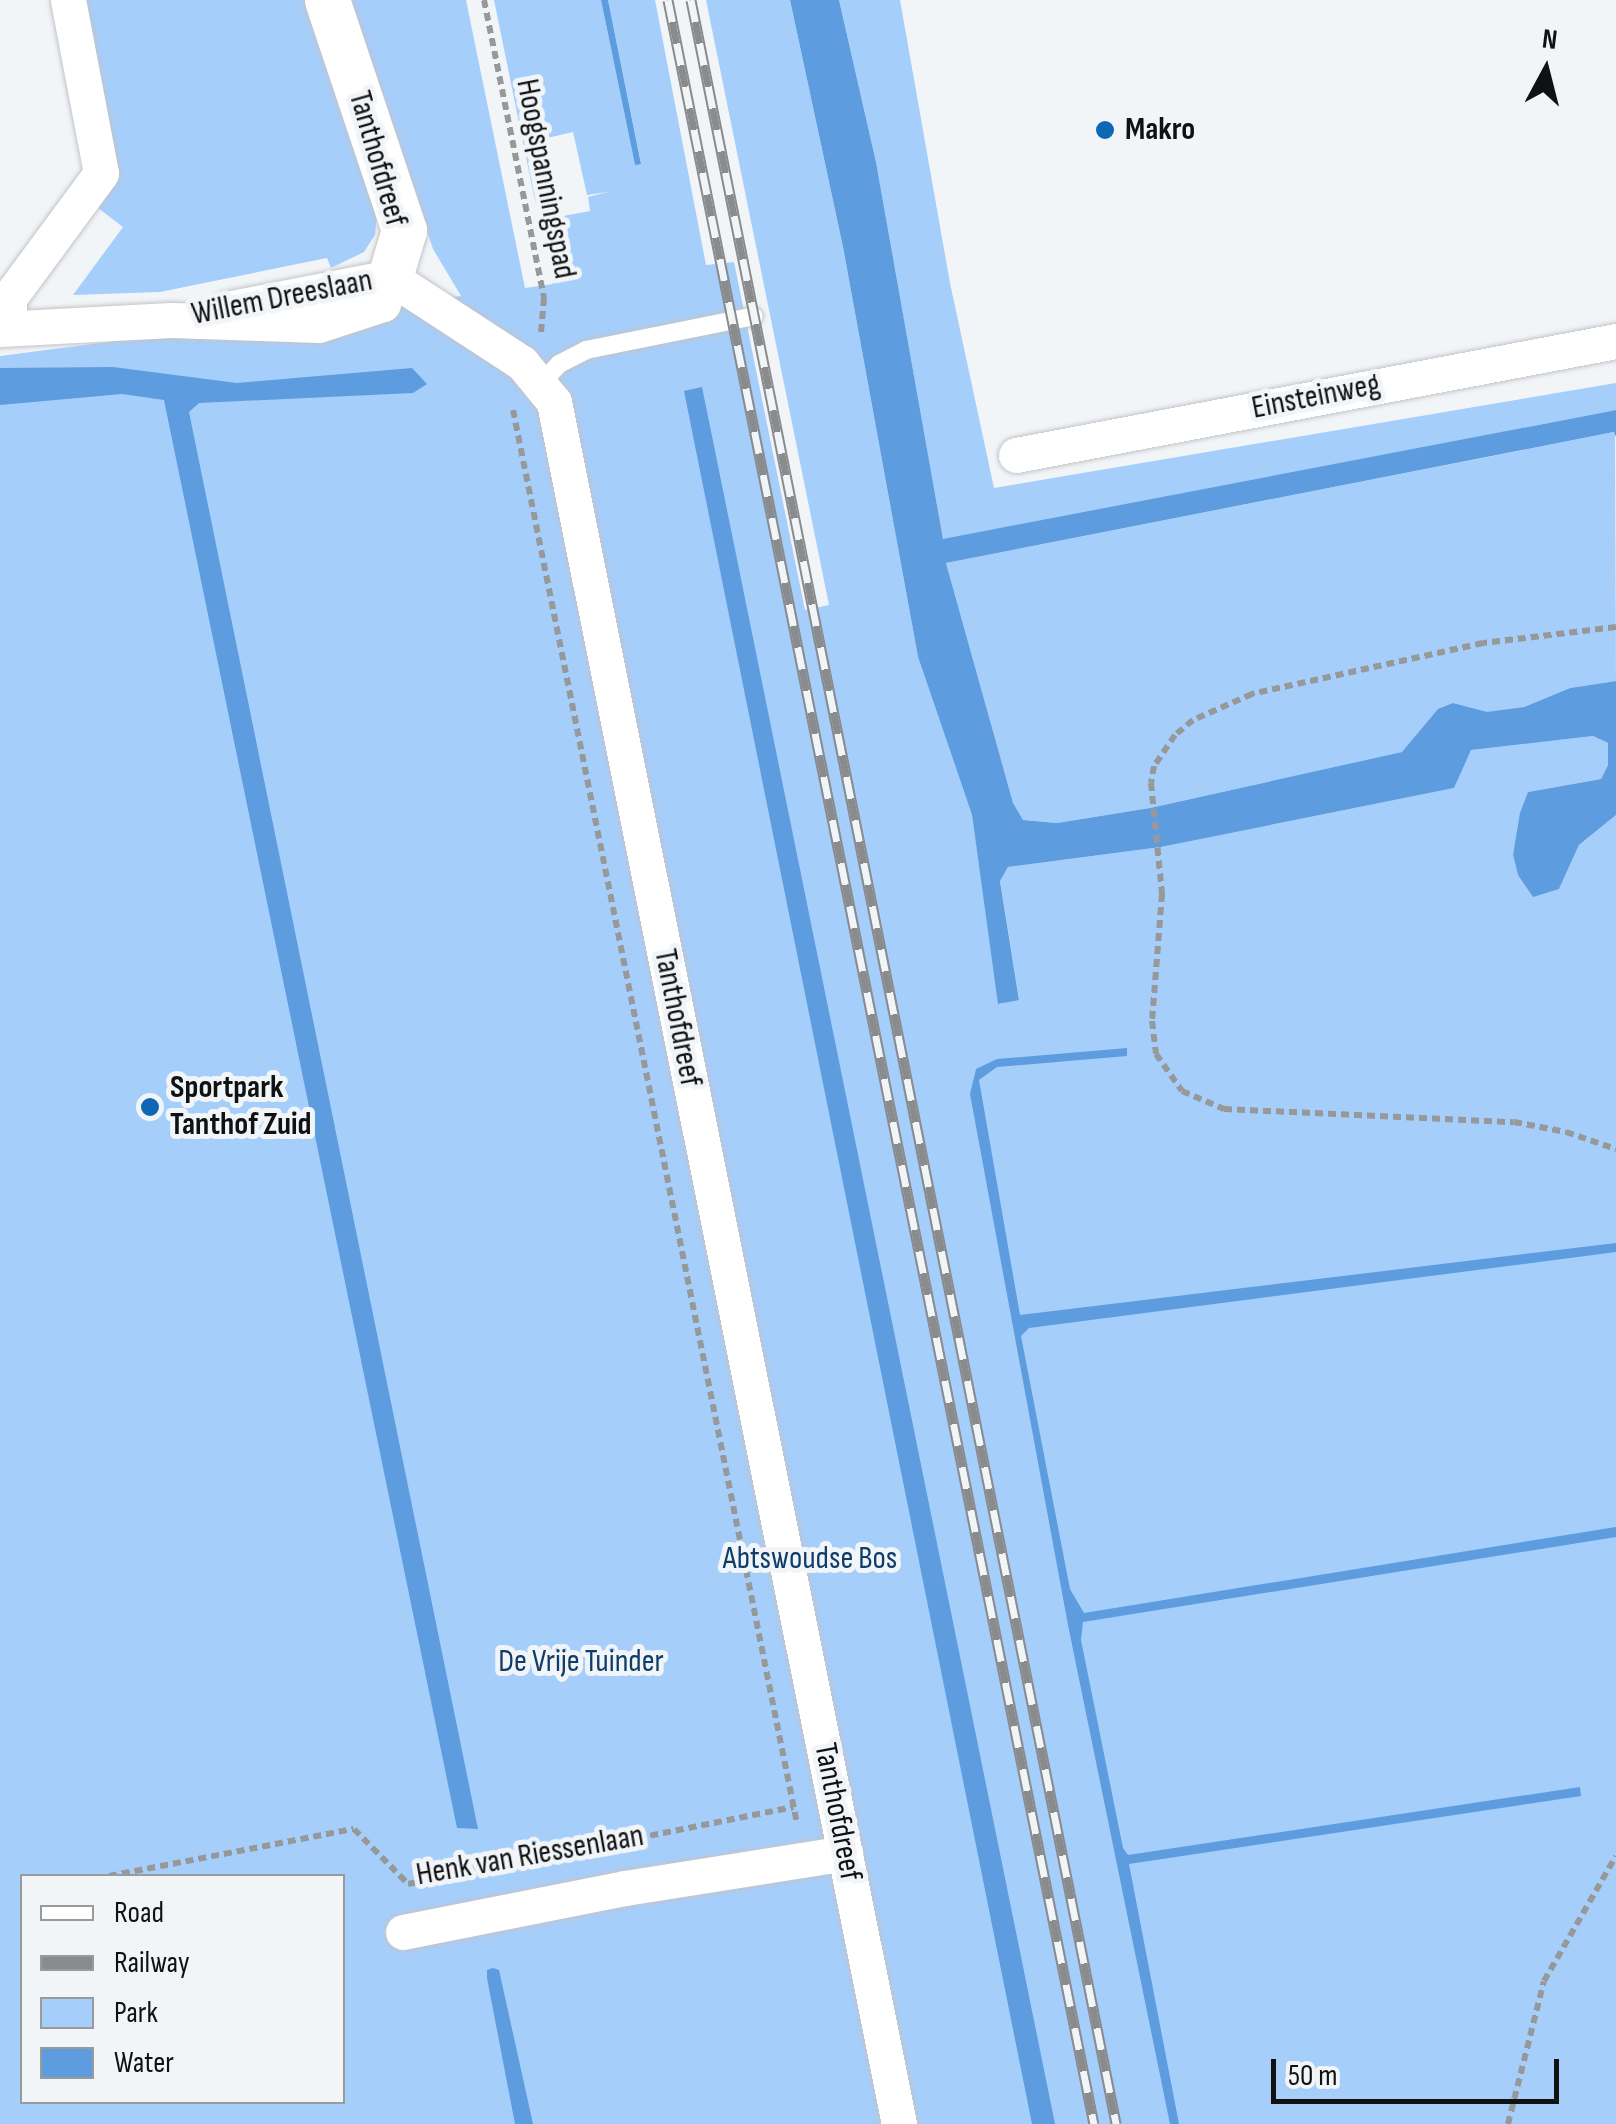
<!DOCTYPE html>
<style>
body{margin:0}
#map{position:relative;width:1616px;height:2124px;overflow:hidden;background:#f2f5f8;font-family:"Sofia Sans Condensed",sans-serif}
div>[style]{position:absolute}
.green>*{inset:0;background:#a6cefb}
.water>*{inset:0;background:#5d9cdf}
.path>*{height:6px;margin-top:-3px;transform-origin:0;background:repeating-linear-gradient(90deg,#96989a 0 8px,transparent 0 13px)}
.roads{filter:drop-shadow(0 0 2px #c2c4c8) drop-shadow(0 0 2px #c2c4c8)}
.service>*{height:18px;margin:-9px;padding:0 9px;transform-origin:9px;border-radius:9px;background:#fff}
.minor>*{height:35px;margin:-17.5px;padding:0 17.5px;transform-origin:17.5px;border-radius:17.5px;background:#fff}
.tertiary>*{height:45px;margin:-22.5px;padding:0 22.5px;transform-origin:22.5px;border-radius:22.5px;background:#fff}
.rail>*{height:11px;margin-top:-5.5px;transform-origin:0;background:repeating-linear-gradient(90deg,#f2f5f8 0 22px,#898b8d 0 44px);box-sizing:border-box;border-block:2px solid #898b8d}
.dots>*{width:28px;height:28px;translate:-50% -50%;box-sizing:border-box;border:5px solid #f2f5f8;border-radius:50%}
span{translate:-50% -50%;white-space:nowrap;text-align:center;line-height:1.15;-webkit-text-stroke:10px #f2f5f8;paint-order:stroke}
.poi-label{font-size:32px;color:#101112;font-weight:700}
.left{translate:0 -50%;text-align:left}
.street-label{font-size:32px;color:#101112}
.park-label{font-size:32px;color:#0f3c68}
.legend{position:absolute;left:20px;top:1874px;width:325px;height:230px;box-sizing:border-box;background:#f2f5f8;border:2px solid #989a9c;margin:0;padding:12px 18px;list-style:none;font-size:30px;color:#101112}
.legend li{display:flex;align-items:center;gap:20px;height:50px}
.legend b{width:50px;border:2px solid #989a9c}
.north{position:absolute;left:1496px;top:20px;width:100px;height:100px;-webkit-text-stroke:8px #f2f5f8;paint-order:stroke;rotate:7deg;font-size:28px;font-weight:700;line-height:40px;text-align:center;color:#101112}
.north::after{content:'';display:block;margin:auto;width:35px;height:45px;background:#101112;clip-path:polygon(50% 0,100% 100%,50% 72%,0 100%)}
.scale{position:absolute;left:1271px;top:2059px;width:288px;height:45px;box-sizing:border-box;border:5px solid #101112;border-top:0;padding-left:12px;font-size:30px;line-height:35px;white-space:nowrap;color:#101112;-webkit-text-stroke:8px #f2f5f8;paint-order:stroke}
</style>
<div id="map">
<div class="green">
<div style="clip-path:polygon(76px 0,305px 0,377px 214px,375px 235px,364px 252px,331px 268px,327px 258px,160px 292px,73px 295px,123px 227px,98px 208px,109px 192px,111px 176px)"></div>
<div style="clip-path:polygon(evenodd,349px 0,466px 0,525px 288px,553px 284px,542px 220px,590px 211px,588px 197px,608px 192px,587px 195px,573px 132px,547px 138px,560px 201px,540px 207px,535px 201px,494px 0,601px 0,635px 165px,641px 163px,608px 0,655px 0,706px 265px,734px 262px,805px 610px,829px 605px,706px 0,790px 0,843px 247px,918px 657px,972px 815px,999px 1004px,1019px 999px,1000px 880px,1008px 867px,1161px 847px,1453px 788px,1470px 750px,1593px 736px,1608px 743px,1608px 765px,1601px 779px,1528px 792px,1513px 855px,1518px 875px,1559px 889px,1579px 845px,1616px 815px,1616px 2124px,0 2124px,0 356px,461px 296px,433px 249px,349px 0,22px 1876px,342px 1876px,342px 2102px,22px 2102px,22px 1876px)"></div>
<div style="clip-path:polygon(839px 0,900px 0,950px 283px,994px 488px,1616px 383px,1616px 410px,943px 540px,876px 162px)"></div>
<div style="clip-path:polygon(1615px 432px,1616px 681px,1570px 688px,1524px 707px,1487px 713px,1453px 703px,1403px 752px,1150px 808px,1057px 823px,1023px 820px,1013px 804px,946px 563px)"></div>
</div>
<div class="water">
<div style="clip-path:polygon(601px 0,608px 0,641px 164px,635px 165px)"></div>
<div style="clip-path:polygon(790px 0,839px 0,876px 162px,943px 539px,1616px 410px,1616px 437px,1614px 432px,946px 563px,1013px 803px,1023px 820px,1057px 823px,1150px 808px,1402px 752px,1438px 709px,1453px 703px,1487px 712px,1524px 707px,1570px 688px,1616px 681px,1616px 815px,1579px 845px,1559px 889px,1533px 897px,1518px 875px,1513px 855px,1520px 813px,1528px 792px,1601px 779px,1608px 765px,1608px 743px,1593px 736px,1471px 750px,1454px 788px,1161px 847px,1008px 867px,1000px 881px,1019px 1000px,998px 1004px,972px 815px,918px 657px,843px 247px)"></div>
<div style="clip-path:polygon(113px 367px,237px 383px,412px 368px,427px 384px,413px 393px,199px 403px,189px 412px,478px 1829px,457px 1828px,164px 400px,122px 394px,0 405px,0 368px)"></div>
<div style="clip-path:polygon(702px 387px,1055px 2124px,1032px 2124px,684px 391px)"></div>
<div style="clip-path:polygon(1127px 1048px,1127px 1056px,997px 1067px,979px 1080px,1020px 1315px,1616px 1243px,1616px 1252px,1029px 1328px,1021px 1336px,1070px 1589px,1084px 1613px,1616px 1527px,1616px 1537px,1083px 1622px,1081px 1640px,1123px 1848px,1128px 1855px,1580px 1787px,1581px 1796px,1129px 1864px,1179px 2124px,1170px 2124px,1068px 1625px,970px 1094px,976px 1069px,997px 1059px)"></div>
<div style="clip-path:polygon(493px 1968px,499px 1970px,533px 2124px,515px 2124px,487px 1978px,487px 1970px)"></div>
</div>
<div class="path">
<div style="left:484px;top:0;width:304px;rotate:78.6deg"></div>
<div style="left:544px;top:298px;width:34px;rotate:95deg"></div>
<div style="left:513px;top:410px;width:1442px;rotate:78.64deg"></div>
<div style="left:1616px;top:627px;width:134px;rotate:173.1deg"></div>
<div style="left:1483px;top:643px;width:237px;rotate:167.6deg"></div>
<div style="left:1252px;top:694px;width:64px;rotate:156.2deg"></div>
<div style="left:1193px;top:720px;width:23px;rotate:140deg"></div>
<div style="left:1175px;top:735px;width:37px;rotate:124deg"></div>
<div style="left:1154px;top:766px;width:17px;rotate:100deg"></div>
<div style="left:1151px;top:783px;width:112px;rotate:84.3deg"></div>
<div style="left:1162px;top:894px;width:127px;rotate:94.5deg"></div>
<div style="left:1152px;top:1021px;width:33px;rotate:83deg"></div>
<div style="left:1156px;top:1054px;width:45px;rotate:54.9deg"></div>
<div style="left:1182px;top:1091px;width:46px;rotate:23.2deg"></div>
<div style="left:1224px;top:1109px;width:290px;rotate:2.6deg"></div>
<div style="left:1514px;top:1122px;width:53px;rotate:10.9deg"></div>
<div style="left:1566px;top:1132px;width:53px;rotate:18.8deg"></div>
<div style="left:109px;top:1876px;width:249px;rotate:-10.9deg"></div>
<div style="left:354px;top:1829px;width:77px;rotate:45.5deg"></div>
<div style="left:408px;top:1884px;width:393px;rotate:-11.3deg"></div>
<div style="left:1508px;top:2124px;width:147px;rotate:-75.9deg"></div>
<div style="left:1544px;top:1981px;width:144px;rotate:-60.1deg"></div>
</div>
<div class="roads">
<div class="service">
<div style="left:540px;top:384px;width:28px;rotate:-46deg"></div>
<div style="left:559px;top:364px;width:30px;rotate:-27deg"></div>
<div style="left:586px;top:350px;width:171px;rotate:-11.4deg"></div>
</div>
<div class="minor">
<div style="left:390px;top:277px;width:158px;rotate:33.1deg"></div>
<div style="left:522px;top:363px;width:50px;rotate:50.6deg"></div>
<div style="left:554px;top:402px;width:1756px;rotate:78.67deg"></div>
<div style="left:226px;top:309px;width:167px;rotate:-11deg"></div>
<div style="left:9px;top:328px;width:30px;rotate:-90deg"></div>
<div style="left:9px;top:298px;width:155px;rotate:-53.6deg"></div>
<div style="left:101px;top:173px;width:176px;rotate:-100.8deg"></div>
<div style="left:0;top:329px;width:171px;rotate:-3deg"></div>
<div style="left:171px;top:320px;width:148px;rotate:1.9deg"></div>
<div style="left:319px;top:325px;width:67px;rotate:-18.2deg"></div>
<div style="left:383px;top:304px;width:28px;rotate:-75deg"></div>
<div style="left:1016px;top:455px;width:611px;rotate:-10.76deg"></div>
<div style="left:403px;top:1932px;width:226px;rotate:-11.2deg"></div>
<div style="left:625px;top:1888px;width:223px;rotate:-9deg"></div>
</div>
<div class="tertiary">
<div style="left:327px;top:0;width:243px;rotate:71.5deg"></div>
<div style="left:404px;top:230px;width:49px;rotate:106.6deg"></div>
</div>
</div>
<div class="rail">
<div style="left:668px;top:0;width:2166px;rotate:78.66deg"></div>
<div style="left:691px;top:0;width:2166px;rotate:78.68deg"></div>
</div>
<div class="dots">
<div style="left:1105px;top:130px;background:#0e67b4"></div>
<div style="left:150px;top:1107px;background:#0e67b4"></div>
</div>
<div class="poi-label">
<span class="left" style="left:1125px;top:130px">Makro</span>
<span class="left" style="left:170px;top:1107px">Sportpark<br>Tanthof Zuid</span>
</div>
<div class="street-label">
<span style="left:377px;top:159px;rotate:74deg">Tanthofdreef</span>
<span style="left:545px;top:179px;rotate:79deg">Hoogspanningspad</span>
<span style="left:282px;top:298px;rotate:-11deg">Willem Dreeslaan</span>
<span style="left:1316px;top:397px;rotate:-11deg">Einsteinweg</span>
<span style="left:677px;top:1018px;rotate:79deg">Tanthofdreef</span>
<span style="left:837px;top:1812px;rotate:79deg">Tanthofdreef</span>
<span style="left:530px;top:1856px;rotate:-10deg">Henk van Riessenlaan</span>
</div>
<div class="park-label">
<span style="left:810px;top:1559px">Abtswoudse Bos</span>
<span style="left:581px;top:1662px">De Vrije Tuinder</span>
</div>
<ul class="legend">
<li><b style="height:12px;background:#fff"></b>Road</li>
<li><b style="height:12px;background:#898b8d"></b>Railway</li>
<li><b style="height:28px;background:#a6cefb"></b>Park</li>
<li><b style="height:28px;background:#5d9cdf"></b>Water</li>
</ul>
<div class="north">N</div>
<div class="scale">50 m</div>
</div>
